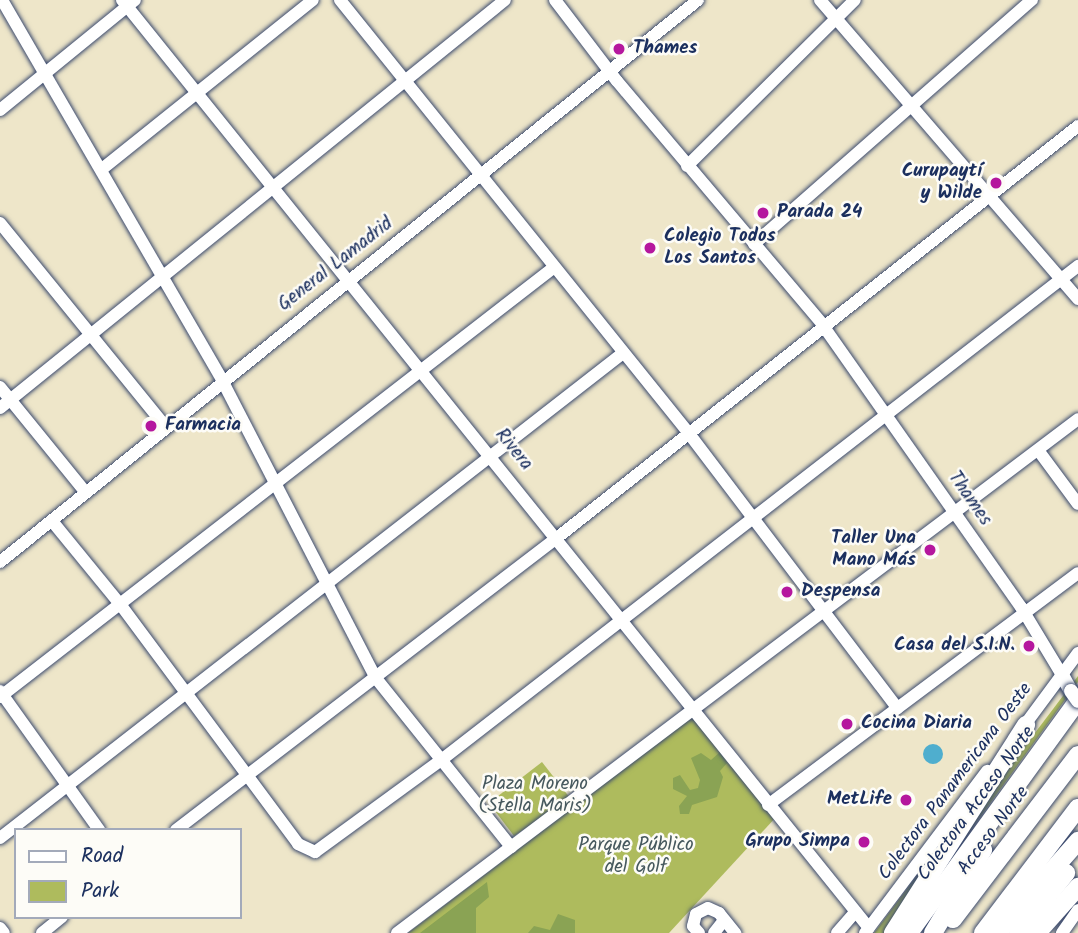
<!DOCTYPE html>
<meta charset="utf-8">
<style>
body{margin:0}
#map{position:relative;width:1078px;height:933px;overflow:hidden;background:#eee6c9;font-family:Kalam,sans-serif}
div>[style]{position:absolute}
.green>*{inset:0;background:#aebb5d}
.forest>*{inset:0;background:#8aa354}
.water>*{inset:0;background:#4faece}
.round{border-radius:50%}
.roads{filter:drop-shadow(0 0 2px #3b4a6e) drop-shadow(0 0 2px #3b4a6e)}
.minor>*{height:12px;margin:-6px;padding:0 6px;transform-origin:6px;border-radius:6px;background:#fff}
.major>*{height:14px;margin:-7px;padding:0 7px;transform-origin:7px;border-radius:7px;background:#fff}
.highway>*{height:18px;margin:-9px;padding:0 9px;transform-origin:9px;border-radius:9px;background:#fff}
.bridges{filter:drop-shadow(0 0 2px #3b4a6e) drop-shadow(0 0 2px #3b4a6e)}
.major-bridge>*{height:14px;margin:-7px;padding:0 7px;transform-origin:7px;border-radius:7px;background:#fff}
.dots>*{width:19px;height:19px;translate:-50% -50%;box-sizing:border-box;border:4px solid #fdfcf7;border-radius:50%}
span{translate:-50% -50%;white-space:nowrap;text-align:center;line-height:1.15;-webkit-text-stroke:5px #fdfcf7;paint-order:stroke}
.poi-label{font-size:19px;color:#1b2f5e;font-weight:700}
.left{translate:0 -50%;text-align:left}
.right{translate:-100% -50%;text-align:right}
.street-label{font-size:19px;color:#1b2f5e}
.park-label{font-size:19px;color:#47595e}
.legend{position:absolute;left:14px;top:828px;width:228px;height:91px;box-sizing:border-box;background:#fdfcf7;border:2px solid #a3aaba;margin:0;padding:9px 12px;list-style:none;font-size:21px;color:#1b2f5e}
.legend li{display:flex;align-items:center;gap:14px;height:35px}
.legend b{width:35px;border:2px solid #a3aaba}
</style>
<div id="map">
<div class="green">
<div style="clip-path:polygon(1078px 664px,1078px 682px,904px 922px,991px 791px,1078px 676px)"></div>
<div style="clip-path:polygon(692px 717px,777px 816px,669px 933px,408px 933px)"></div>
<div style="clip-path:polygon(542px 762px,570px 798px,514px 836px,489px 803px)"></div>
<div style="clip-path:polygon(972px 802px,888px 933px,874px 933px)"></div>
</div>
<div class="forest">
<div style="clip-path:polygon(720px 752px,727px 763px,720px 771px,723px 777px,717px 797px,692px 805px,689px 814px,680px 814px,679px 806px,687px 796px,673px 789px,673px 778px,680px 775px,690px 790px,698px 788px,700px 780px,691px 758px,701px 753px,711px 760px)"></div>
<div style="clip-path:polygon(487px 882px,489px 897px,476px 908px,476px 933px,420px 933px)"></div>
<div style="clip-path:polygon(558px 914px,575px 920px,575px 933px,528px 933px,534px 926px,550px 930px)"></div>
</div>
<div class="water">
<div class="round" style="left:923px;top:744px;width:20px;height:20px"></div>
</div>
<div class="roads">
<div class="minor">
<div style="left:2px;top:0;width:439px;rotate:59.9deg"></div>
<div style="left:222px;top:380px;width:334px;rotate:62.7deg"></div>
<div style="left:375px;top:677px;width:218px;rotate:51.3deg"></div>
<div style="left:122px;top:0;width:1191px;rotate:51.17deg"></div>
<div style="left:340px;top:0;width:553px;rotate:51.16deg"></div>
<div style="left:687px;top:431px;width:348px;rotate:52.8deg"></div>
<div style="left:555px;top:0;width:102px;rotate:52.6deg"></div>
<div style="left:617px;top:81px;width:318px;rotate:49.8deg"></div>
<div style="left:822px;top:324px;width:346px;rotate:54.9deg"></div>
<div style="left:1021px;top:607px;width:79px;rotate:58.9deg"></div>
<div style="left:820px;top:0;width:395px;rotate:49.2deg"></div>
<div style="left:0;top:110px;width:174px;rotate:-39.2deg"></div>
<div style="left:687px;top:166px;width:236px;rotate:-44.7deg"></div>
<div style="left:102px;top:169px;width:270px;rotate:-38.7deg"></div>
<div style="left:0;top:223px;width:263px;rotate:50.9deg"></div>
<div style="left:754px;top:244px;width:370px;rotate:-41.3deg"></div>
<div style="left:0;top:387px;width:136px;rotate:50.9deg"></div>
<div style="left:0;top:408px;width:649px;rotate:-38.94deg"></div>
<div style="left:1038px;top:450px;width:67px;rotate:53.5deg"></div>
<div style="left:52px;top:521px;width:107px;rotate:50.7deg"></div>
<div style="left:120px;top:604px;width:299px;rotate:53.4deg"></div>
<div style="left:298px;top:844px;width:19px;rotate:25deg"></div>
<div style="left:315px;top:852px;width:155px;rotate:-36.1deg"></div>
<div style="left:440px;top:761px;width:808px;rotate:-37.81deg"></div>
<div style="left:0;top:562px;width:896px;rotate:-38.84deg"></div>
<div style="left:0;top:691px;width:171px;rotate:54.5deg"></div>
<div style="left:0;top:697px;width:700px;rotate:-37.8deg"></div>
<div style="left:1021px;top:730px;width:96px;rotate:-53.5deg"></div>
<div style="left:768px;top:805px;width:387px;rotate:-36.8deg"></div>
<div style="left:176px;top:830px;width:481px;rotate:-37.5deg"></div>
<div style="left:558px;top:537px;width:663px;rotate:-38.32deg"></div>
<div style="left:0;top:838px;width:790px;rotate:-37.9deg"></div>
<div style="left:0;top:928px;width:6px;rotate:51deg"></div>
<div style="left:42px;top:933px;width:26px;rotate:-39deg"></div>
<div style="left:397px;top:933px;width:853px;rotate:-37.04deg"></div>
<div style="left:699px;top:933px;width:9px;rotate:-131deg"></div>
<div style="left:693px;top:926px;width:12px;rotate:-76deg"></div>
<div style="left:696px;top:914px;width:13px;rotate:-27deg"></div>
<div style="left:708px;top:908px;width:12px;rotate:24deg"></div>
<div style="left:719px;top:913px;width:26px;rotate:51deg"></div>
<div style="left:714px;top:933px;width:16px;rotate:-52deg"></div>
<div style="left:837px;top:933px;width:28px;rotate:-49deg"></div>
<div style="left:865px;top:933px;width:203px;rotate:-53deg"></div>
<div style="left:1062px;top:933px;width:28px;rotate:-55deg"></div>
</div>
<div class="major">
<div style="left:1062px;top:675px;width:18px;rotate:61deg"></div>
</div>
<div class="highway">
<div style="left:953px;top:919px;width:206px;rotate:-52.7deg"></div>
<div style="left:893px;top:933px;width:247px;rotate:-57.4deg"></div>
<div style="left:909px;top:933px;width:288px;rotate:-54deg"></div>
<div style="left:933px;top:933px;width:97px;rotate:-58.9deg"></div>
<div style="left:983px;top:933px;width:157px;rotate:-52.8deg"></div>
<div style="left:997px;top:933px;width:123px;rotate:-48.6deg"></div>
<div style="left:1018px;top:933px;width:77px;rotate:-51.3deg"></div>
<div style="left:1037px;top:933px;width:62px;rotate:-48.3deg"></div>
</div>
</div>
<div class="bridges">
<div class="major-bridge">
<div style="left:1071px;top:691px;width:12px;rotate:55deg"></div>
</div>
</div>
<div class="dots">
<div style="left:619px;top:49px;background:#b5179e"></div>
<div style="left:996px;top:183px;background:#b5179e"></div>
<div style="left:763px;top:213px;background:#b5179e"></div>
<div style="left:650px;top:248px;background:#b5179e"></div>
<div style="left:151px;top:426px;background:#b5179e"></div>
<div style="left:930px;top:550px;background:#b5179e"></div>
<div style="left:787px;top:592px;background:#b5179e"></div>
<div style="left:1029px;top:646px;background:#b5179e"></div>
<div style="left:847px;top:724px;background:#b5179e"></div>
<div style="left:906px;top:800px;background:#b5179e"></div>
<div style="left:864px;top:842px;background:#b5179e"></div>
</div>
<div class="poi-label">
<span class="left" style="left:633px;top:49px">Thames</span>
<span class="right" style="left:982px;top:183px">Curupaytí<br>y Wilde</span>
<span class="left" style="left:777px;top:213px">Parada 24</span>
<span class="left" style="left:664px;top:248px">Colegio Todos<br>Los Santos</span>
<span class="left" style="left:165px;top:426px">Farmacia</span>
<span class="right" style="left:916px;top:550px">Taller Una<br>Mano Más</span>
<span class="left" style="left:801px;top:592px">Despensa</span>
<span class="right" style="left:1015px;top:646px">Casa del S.I.N.</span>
<span class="left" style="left:861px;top:724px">Cocina Diaria</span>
<span class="right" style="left:892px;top:800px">MetLife</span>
<span class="right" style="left:850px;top:842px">Grupo Simpa</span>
</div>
<div class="street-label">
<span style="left:336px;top:265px;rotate:-38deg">General Lamadrid</span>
<span style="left:513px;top:450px;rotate:51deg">Rivera</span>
<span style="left:969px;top:499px;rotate:55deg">Thames</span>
<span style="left:956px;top:782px;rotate:-53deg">Colectora Panamericana Oeste</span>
<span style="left:977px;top:804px;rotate:-54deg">Colectora Acceso Norte</span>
<span style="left:994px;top:831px;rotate:-53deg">Acceso Norte</span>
</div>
<div class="park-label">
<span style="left:535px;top:796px">Plaza Moreno<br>(Stella Maris)</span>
<span style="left:636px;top:857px">Parque Público<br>del Golf</span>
</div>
<ul class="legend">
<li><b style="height:9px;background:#fff"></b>Road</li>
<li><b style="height:19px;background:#aebb5d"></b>Park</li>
</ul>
</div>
